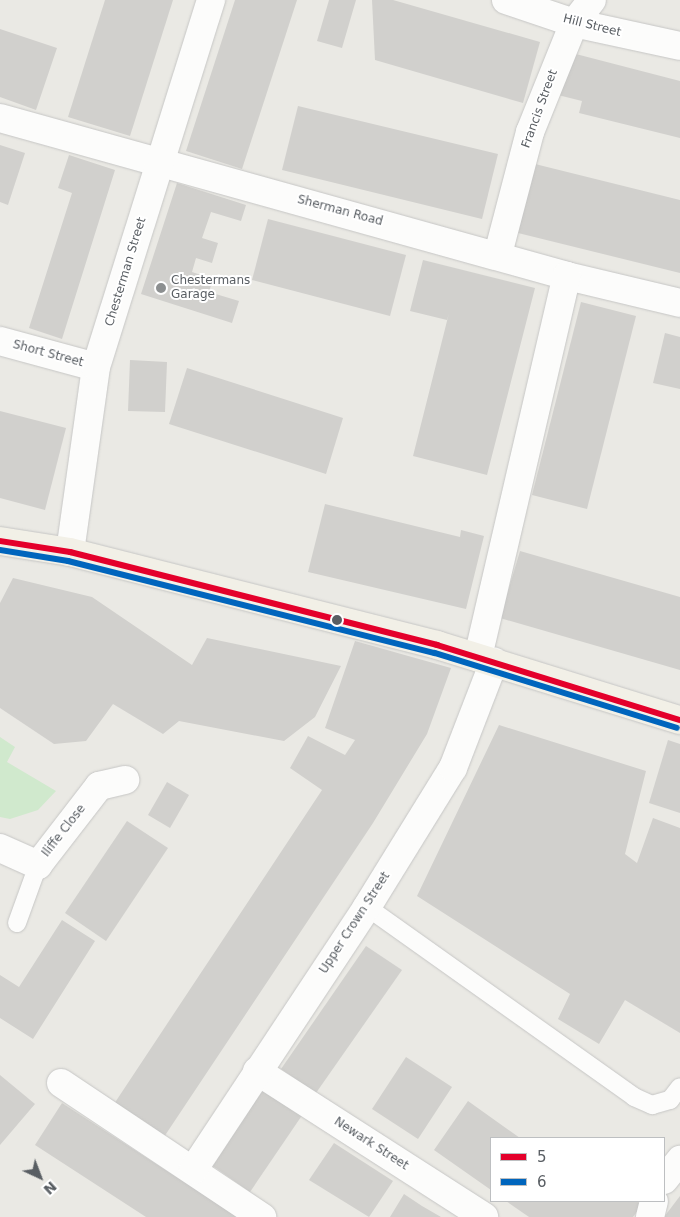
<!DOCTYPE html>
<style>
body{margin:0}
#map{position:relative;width:680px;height:1217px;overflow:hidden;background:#eae9e4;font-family:"DejaVu Sans",sans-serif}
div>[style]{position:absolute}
.green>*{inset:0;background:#d0e9cd}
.building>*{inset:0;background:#d1d0cd}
.roads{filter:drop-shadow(0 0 1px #c6c6c5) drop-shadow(0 0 1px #c6c6c5)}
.service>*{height:18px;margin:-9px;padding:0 9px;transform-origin:9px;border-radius:9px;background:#fcfcfb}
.minor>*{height:28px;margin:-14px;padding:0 14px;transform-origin:14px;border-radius:14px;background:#fcfcfb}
.primary>*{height:28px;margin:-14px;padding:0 14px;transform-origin:14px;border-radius:14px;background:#f2f0e7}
.bus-1>*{height:6px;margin:-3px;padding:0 3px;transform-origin:3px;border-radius:3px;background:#e4002b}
.bus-2>*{height:6px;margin:-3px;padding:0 3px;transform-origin:3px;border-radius:3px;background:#0065bd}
.dots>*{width:14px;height:14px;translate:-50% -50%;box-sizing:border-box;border:2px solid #fff;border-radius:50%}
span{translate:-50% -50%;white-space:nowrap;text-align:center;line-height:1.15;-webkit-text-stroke:4px #fff;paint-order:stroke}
.street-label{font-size:12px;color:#595e63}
.poi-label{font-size:12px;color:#595e63}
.left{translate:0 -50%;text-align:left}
.legend{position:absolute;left:490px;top:1137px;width:175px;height:65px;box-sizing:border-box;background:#fff;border:1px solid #bdbfc1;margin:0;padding:6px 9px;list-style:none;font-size:15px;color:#595e63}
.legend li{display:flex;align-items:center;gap:10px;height:25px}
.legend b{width:25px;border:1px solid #bdbfc1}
.north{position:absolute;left:15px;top:1152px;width:50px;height:50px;-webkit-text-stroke:4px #fff;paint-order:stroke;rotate:137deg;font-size:14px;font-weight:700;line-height:20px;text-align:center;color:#595e63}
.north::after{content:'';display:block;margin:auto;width:18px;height:22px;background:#595e63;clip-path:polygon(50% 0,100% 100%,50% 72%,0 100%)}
</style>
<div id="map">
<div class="green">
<div style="clip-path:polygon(0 737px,15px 747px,7px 762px,56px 791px,38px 810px,10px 819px,0 817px)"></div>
</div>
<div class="building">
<div style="clip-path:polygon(105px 0,173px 0,130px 136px,68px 117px)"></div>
<div style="clip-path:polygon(235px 0,297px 0,242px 169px,186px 151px)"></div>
<div style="clip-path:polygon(329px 0,356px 0,342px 48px,317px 41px)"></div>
<div style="clip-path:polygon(372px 0,393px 0,540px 42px,523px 103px,375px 60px)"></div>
<div style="clip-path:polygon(0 29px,57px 48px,36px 110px,0 97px)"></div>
<div style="clip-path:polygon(572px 53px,680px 81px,680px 138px,579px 113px,582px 101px,554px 94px)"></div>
<div style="clip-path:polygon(298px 106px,498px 154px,482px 219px,282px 170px)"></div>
<div style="clip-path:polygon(0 145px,25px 153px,8px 205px,0 202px)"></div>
<div style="clip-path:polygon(69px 155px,115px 170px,62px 339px,29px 328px,72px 193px,58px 188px)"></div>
<div style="clip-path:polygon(531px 163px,680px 200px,680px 273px,514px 232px)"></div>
<div style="clip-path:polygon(177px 183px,246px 205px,241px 221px,211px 212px,202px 238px,218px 243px,212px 263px,196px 258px,192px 272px,213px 279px,209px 292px,239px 301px,232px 323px,141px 294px)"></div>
<div style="clip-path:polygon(268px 219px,406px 255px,390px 316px,252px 280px)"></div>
<div style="clip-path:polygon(423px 260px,535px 288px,487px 475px,413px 456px,449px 313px,447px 320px,410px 311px)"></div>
<div style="clip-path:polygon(581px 302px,636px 316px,587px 509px,532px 495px)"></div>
<div style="clip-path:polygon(665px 333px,680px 337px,680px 389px,653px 383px)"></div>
<div style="clip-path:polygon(130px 360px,167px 362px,165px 412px,128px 411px)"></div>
<div style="clip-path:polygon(187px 368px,343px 418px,326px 474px,169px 424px)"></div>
<div style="clip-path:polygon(0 411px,66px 428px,45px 510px,0 498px)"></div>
<div style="clip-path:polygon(325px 504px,460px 537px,461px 530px,484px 536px,466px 609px,308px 572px)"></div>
<div style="clip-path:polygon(520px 551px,680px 597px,680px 670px,500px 618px)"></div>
<div style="clip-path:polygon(13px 578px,92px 597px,192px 665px,207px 638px,341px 666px,315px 717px,284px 741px,179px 721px,163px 734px,113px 704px,86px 741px,54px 744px,0 708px,0 603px)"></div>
<div style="clip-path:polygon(355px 641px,451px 668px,427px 734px,373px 823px,164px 1137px,114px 1104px,322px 790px,290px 768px,308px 736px,345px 755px,355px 740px,325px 728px)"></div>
<div style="clip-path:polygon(499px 725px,646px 771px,625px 854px,637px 863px,653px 818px,680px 828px,680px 1033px,625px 1000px,599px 1044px,558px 1019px,570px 994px,417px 896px)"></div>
<div style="clip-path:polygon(668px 740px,680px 744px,680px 813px,649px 803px)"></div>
<div style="clip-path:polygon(167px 782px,189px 795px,170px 828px,148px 815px)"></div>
<div style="clip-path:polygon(127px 821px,168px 848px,106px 941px,65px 913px)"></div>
<div style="clip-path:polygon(62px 920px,95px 941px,33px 1039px,0 1018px,0 975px,19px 987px)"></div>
<div style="clip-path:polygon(366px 946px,402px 970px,316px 1093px,281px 1069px)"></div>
<div style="clip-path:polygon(406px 1057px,452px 1087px,418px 1139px,372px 1109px)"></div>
<div style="clip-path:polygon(0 1075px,35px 1104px,0 1145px)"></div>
<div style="clip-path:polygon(265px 1084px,305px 1111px,250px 1192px,210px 1164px)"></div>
<div style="clip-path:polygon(468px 1101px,520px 1138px,491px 1138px,491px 1190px,434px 1150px)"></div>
<div style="clip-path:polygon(62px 1103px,238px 1217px,146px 1217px,35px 1145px)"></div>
<div style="clip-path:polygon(334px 1143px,393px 1181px,369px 1217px,309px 1180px)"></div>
<div style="clip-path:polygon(404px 1194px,422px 1206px,441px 1217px,390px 1217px)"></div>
<div style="clip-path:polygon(680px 1196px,680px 1217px,664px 1217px)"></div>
<div style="clip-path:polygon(506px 1201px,636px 1201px,642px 1205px,633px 1217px,529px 1217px)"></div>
</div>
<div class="roads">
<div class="service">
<div style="left:367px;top:907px;width:328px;rotate:35.4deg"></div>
<div style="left:634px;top:1097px;width:20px;rotate:24deg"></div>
<div style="left:652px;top:1105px;width:19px;rotate:-16deg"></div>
<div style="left:670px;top:1100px;width:16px;rotate:-52deg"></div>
<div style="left:17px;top:923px;width:62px;rotate:-70.1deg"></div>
</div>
<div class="minor">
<div style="left:506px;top:0;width:72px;rotate:18.7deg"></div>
<div style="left:574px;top:23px;width:108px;rotate:12.2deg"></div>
<div style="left:0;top:118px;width:589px;rotate:15.57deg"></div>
<div style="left:567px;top:276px;width:116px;rotate:13.4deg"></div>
<div style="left:498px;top:254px;width:126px;rotate:-75.3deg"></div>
<div style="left:530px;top:132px;width:118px;rotate:-68deg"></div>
<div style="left:574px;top:23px;width:29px;rotate:-52deg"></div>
<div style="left:0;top:341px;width:99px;rotate:15.2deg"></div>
<div style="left:70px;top:552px;width:187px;rotate:-82deg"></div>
<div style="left:96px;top:367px;width:385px;rotate:-72.6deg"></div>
<div style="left:478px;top:657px;width:391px;rotate:-76.9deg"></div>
<div style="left:0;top:848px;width:42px;rotate:24.1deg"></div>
<div style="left:38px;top:865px;width:100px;rotate:-52.3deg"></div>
<div style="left:99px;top:786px;width:27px;rotate:-13deg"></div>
<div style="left:257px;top:1071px;width:270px;rotate:32.7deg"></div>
<div style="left:61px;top:1083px;width:242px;rotate:33.7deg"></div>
<div style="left:193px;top:1170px;width:315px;rotate:-56.5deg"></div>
<div style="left:367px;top:907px;width:163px;rotate:-58.3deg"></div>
<div style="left:453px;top:768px;width:114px;rotate:-68.9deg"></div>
<div style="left:664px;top:1180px;width:26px;rotate:-51deg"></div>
<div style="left:650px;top:1217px;width:16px;rotate:-76deg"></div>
</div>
<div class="primary">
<div style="left:0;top:541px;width:71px;rotate:8.9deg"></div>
<div style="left:70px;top:552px;width:379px;rotate:14.2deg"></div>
<div style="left:437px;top:645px;width:254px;rotate:17.2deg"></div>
</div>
</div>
<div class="bus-1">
<div style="left:0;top:541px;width:71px;rotate:8.9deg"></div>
<div style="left:70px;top:552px;width:379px;rotate:14.2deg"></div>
<div style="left:437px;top:645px;width:254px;rotate:17.2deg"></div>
</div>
<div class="bus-2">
<div style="left:0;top:550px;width:69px;rotate:9.2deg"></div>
<div style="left:68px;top:561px;width:378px;rotate:14.1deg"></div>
<div style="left:435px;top:653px;width:253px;rotate:17.2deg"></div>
</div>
<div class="dots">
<div style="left:161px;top:288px;background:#8c8f90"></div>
<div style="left:337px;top:620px;background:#595e63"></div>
</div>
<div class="street-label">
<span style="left:592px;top:26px;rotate:14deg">Hill Street</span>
<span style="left:540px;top:109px;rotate:-70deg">Francis Street</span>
<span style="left:340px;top:211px;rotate:15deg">Sherman Road</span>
<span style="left:126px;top:272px;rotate:-73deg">Chesterman Street</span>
<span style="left:48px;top:354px;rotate:15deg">Short Street</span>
<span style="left:64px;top:831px;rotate:-52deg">Iliffe Close</span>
<span style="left:355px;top:923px;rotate:-57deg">Upper Crown Street</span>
<span style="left:371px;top:1144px;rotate:33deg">Newark Street</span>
</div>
<div class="poi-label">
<span class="left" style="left:171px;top:288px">Chestermans<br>Garage</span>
</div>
<ul class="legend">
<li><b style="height:6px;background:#e4002b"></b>5</li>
<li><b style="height:6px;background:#0065bd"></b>6</li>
</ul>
<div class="north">N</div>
</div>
